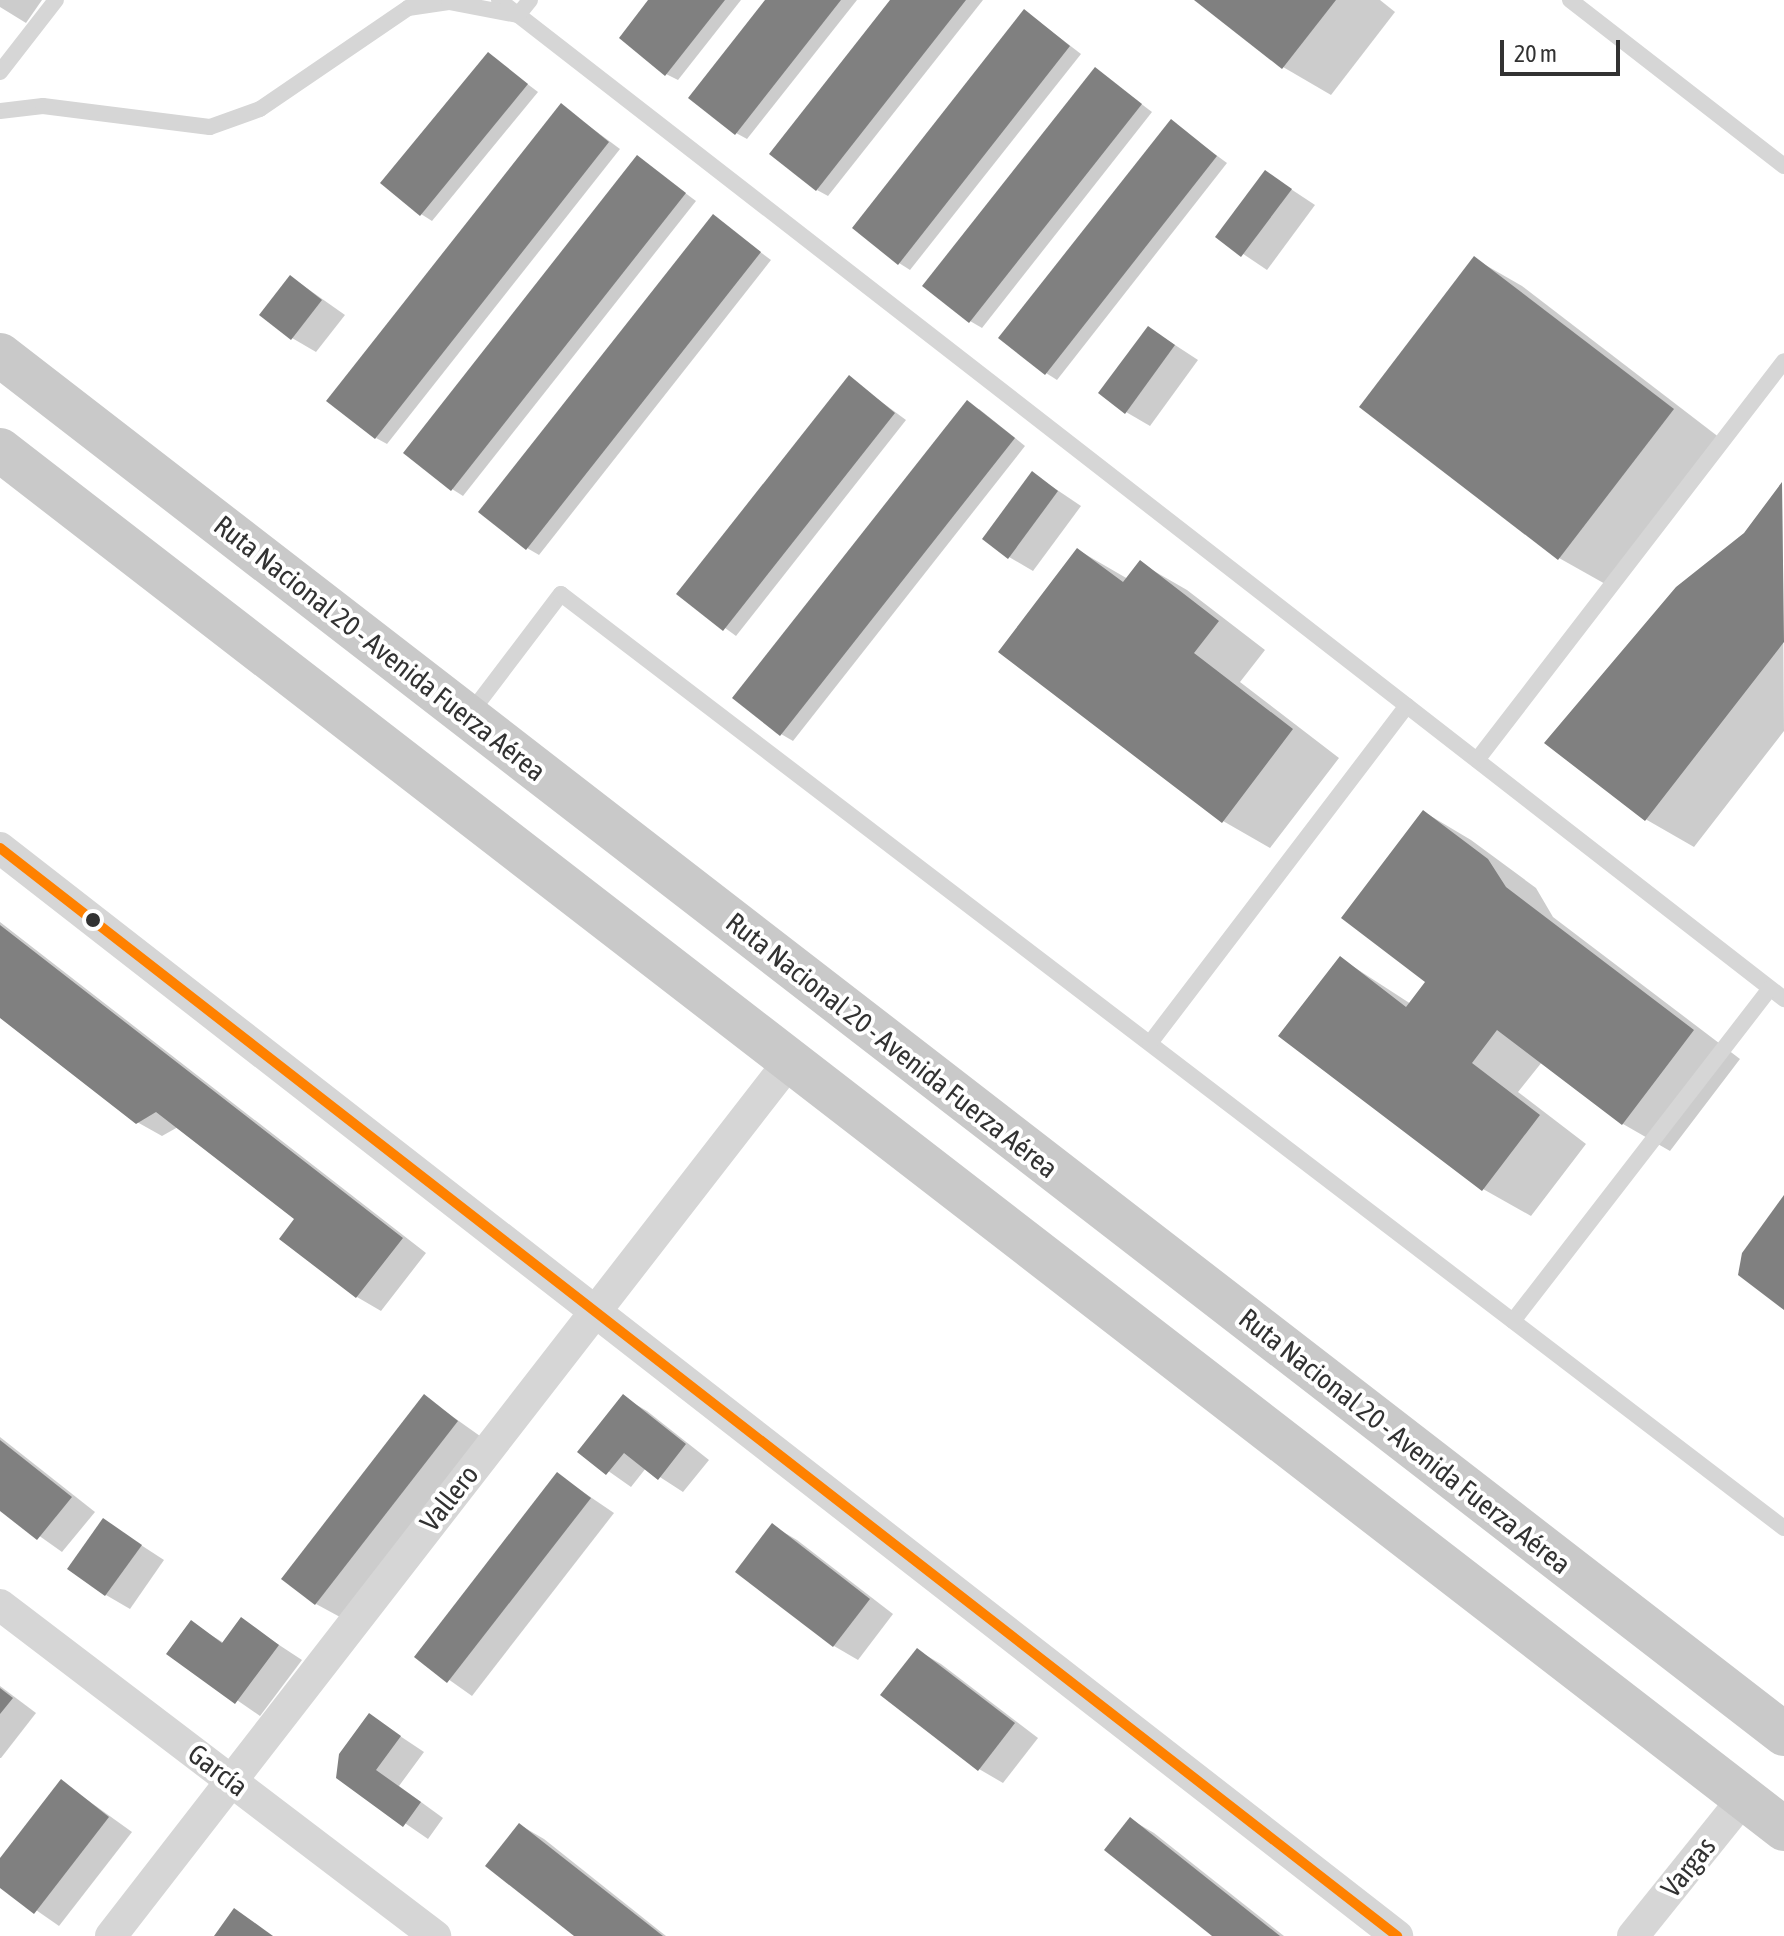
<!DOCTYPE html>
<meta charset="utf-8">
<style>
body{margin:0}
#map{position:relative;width:1784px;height:1936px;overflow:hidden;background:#fff;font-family:"Asap Condensed",sans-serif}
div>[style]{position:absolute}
.shadow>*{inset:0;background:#0003}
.building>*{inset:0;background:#808080}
.service>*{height:16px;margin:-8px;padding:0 8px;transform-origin:8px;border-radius:8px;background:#d6d6d6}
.minor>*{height:32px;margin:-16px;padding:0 16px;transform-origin:16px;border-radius:16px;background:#d6d6d6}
.primary>*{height:44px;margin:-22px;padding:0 22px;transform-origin:22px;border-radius:22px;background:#c9c9c9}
.bus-1>*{height:10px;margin:-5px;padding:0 5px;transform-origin:5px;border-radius:5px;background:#ff8100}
.dots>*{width:22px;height:22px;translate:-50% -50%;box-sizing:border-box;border:4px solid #fff;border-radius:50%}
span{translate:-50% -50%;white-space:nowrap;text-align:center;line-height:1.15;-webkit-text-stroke:8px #fff;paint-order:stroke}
.street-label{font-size:28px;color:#323232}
.scale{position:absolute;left:1500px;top:40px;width:120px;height:36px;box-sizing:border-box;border:4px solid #323232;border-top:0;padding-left:10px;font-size:24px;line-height:28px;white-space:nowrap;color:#323232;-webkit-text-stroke:6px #fff;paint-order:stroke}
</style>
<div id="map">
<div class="shadow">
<div style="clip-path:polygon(0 0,42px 0,26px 23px,0 7px)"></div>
<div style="clip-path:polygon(651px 0,741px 0,678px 80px,666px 74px)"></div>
<div style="clip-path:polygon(768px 0,857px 0,747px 139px,736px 133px)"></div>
<div style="clip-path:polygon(893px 0,983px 0,828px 196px,817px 190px)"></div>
<div style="clip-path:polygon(1197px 0,1380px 0,1395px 12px,1331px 95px,1283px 67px)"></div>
<div style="clip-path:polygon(1025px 11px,1081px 54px,910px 270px,899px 263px)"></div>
<div style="clip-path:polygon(488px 54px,538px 92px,432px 221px,421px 214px)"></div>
<div style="clip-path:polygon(1095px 69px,1152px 112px,982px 328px,970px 321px)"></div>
<div style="clip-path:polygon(562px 106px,620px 149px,387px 444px,376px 438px)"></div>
<div style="clip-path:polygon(1171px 122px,1227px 163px,1057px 380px,1046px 373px)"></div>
<div style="clip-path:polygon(638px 158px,696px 201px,463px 496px,452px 489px)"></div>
<div style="clip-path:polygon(1265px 172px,1315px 205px,1267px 270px,1218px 237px)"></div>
<div style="clip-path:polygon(713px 217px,771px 260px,539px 555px,527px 548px)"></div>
<div style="clip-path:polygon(1475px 259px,1522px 286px,1720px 438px,1607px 585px,1559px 558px)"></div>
<div style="clip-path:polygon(291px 277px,345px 315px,316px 352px,292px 338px)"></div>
<div style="clip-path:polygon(1149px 328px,1198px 360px,1150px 426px,1126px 412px)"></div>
<div style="clip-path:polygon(849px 378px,906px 420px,736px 636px,679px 594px)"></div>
<div style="clip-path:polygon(979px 409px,1025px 446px,793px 741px,781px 734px,735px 698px)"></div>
<div style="clip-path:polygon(1032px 473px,1081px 506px,1033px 571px,1009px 557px)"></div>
<div style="clip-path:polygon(1782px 484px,1784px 731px,1694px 847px,1647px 820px,1547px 743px,1746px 534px)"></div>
<div style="clip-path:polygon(1078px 550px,1128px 579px,1140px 563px,1187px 590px,1265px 650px,1240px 682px,1339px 758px,1270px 848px,1223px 821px)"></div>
<div style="clip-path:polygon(1424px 812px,1471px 840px,1536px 888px,1553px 917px,1740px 1059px,1670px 1151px,1623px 1124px,1542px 1062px,1518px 1092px,1586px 1144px,1531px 1216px,1483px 1189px,1340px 958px,1411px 1004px,1428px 981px)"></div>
<div style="clip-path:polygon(0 922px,426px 1253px,381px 1311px,357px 1297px,281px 1238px,297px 1219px,178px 1127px,162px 1136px,137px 1122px,0 1015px)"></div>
<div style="clip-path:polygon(425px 1397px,480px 1436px,340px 1617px,316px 1604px)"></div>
<div style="clip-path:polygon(623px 1397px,647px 1411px,709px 1460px,683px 1492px,646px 1468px,631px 1487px,580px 1451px)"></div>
<div style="clip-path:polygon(0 1437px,95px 1512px,62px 1552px,0 1508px)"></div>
<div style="clip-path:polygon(558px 1475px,614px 1513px,472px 1696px,417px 1657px)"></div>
<div style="clip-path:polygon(104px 1521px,164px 1560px,130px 1609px,106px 1595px)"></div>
<div style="clip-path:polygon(773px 1526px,797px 1540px,893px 1614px,858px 1660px,834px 1646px)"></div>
<div style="clip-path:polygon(241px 1620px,302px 1660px,260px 1716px,169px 1653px,191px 1623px,224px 1643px)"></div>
<div style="clip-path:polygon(917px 1650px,941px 1664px,1038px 1738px,1003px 1783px,979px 1769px)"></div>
<div style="clip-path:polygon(0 1686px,36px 1713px,1px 1758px,0 1758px)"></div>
<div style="clip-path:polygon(370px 1716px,424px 1752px,399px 1786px,443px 1818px,428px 1839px,338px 1777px)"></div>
<div style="clip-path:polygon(61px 1781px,132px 1832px,59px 1926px,0 1885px,0 1861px)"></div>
<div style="clip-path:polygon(1130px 1819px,1154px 1833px,1284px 1936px,1215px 1936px)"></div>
<div style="clip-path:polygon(520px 1825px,544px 1839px,666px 1936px,577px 1936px)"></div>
</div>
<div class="building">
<div style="clip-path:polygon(648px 0,725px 0,665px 76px,619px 38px)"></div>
<div style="clip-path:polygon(765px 0,841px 0,735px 135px,688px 98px)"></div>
<div style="clip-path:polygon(890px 0,966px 0,816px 191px,769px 154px)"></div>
<div style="clip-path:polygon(1194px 0,1336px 0,1282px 69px)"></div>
<div style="clip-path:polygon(1024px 9px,1070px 46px,898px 265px,852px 228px)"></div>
<div style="clip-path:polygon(488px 52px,528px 84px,420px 216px,380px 183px)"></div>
<div style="clip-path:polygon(1095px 67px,1142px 104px,969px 323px,922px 286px)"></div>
<div style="clip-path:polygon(561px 103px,609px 142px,375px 439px,326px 401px)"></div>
<div style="clip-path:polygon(1171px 119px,1217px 156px,1045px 375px,998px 338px)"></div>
<div style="clip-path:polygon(637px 155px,686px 193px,451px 491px,403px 453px)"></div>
<div style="clip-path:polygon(1265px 170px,1292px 189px,1241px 257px,1215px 237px)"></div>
<div style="clip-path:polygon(713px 214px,761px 252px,526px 550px,478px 512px)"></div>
<div style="clip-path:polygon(1474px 256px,1674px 409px,1558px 560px,1359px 407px)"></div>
<div style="clip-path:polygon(290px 275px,322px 300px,291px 340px,259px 315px)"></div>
<div style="clip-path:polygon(1148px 326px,1175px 345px,1125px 414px,1098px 393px)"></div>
<div style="clip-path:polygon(849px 375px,895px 413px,723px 631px,676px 594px)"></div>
<div style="clip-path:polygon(967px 400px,1015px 438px,780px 736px,732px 698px)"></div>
<div style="clip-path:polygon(1032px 471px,1058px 491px,1008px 559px,982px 539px)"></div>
<div style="clip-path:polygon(1782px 482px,1784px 642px,1645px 821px,1544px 743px,1676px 587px,1744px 533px)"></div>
<div style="clip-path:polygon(1077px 548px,1123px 582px,1140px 560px,1219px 621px,1194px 653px,1293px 729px,1222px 823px,998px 652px)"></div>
<div style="clip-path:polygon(1423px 810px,1488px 859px,1506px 887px,1694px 1030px,1622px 1125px,1497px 1030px,1472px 1063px,1540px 1115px,1482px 1191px,1278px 1036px,1340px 956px,1406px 1007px,1425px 982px,1341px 918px)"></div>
<div style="clip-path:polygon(0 925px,403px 1238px,356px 1298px,279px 1239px,294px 1219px,156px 1112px,136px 1124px,0 1018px)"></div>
<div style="clip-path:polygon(1784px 1195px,1784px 1310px,1738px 1275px,1742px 1253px)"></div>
<div style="clip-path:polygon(424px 1394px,458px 1421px,315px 1605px,281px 1579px)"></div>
<div style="clip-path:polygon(623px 1394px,686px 1444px,658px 1480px,624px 1453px,606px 1475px,577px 1452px)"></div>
<div style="clip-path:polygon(0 1440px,72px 1497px,37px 1540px,0 1511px)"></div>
<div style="clip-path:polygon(557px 1472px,591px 1498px,447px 1683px,414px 1657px)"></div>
<div style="clip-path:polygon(103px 1518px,142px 1545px,105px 1596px,67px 1569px)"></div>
<div style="clip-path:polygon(772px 1523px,870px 1599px,833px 1647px,735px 1572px)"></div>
<div style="clip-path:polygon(241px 1617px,279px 1645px,235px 1704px,166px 1654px,191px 1620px,222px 1643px)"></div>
<div style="clip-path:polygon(917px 1648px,1015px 1723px,978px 1771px,880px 1695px)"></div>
<div style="clip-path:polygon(0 1688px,13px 1698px,0 1714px)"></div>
<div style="clip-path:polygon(369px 1713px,401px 1736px,376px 1770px,421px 1802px,403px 1827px,336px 1778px,339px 1754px)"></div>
<div style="clip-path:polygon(61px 1779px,109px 1817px,34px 1914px,0 1888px,0 1858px)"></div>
<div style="clip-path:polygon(1130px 1817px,1280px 1936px,1212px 1936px,1104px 1850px)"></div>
<div style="clip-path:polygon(519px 1823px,663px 1936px,574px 1936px,485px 1866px)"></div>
<div style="clip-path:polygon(234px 1908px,273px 1936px,214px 1936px)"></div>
</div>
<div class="service">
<div style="left:499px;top:0;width:1628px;rotate:37.86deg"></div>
<div style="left:1570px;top:0;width:271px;rotate:37.8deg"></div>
<div style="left:0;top:72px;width:91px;rotate:-52.1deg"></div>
<div style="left:0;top:111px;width:43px;rotate:-6.6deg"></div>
<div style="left:43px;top:106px;width:168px;rotate:7.2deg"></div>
<div style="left:210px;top:127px;width:53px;rotate:-19.8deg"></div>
<div style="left:260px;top:109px;width:179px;rotate:-34.3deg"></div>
<div style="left:408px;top:8px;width:41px;rotate:-8.3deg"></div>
<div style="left:449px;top:2px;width:70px;rotate:10.7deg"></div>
<div style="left:518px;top:15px;width:19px;rotate:-51deg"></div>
<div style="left:469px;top:715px;width:152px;rotate:-52.8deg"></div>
<div style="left:561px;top:594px;width:1539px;rotate:37.37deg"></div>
<div style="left:1477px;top:760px;width:503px;rotate:-52.42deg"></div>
<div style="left:1150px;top:1043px;width:424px;rotate:-52.7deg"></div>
<div style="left:1513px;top:1321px;width:420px;rotate:-52.3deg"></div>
</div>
<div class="minor">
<div style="left:0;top:848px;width:1771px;rotate:37.91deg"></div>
<div style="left:0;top:1605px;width:547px;rotate:37.27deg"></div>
<div style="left:111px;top:1936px;width:1106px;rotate:-52.2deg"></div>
<div style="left:1633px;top:1936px;width:177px;rotate:-51.2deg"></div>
</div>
<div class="primary">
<div style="left:0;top:355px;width:2255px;rotate:37.7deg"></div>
<div style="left:0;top:450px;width:2255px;rotate:37.7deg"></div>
</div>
<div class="bus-1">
<div style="left:0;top:848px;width:1771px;rotate:37.91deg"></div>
</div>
<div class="dots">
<div style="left:93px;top:920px;background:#323232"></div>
</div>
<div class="street-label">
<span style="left:380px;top:648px;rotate:38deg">Ruta Nacional 20 - Avenida Fuerza Aérea</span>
<span style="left:892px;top:1045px;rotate:38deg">Ruta Nacional 20 - Avenida Fuerza Aérea</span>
<span style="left:1405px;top:1441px;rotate:38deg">Ruta Nacional 20 - Avenida Fuerza Aérea</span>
<span style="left:449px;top:1498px;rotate:-52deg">Vallero</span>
<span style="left:218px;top:1770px;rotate:37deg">García</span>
<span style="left:1688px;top:1867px;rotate:-51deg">Vargas</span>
</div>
<div class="scale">20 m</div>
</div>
